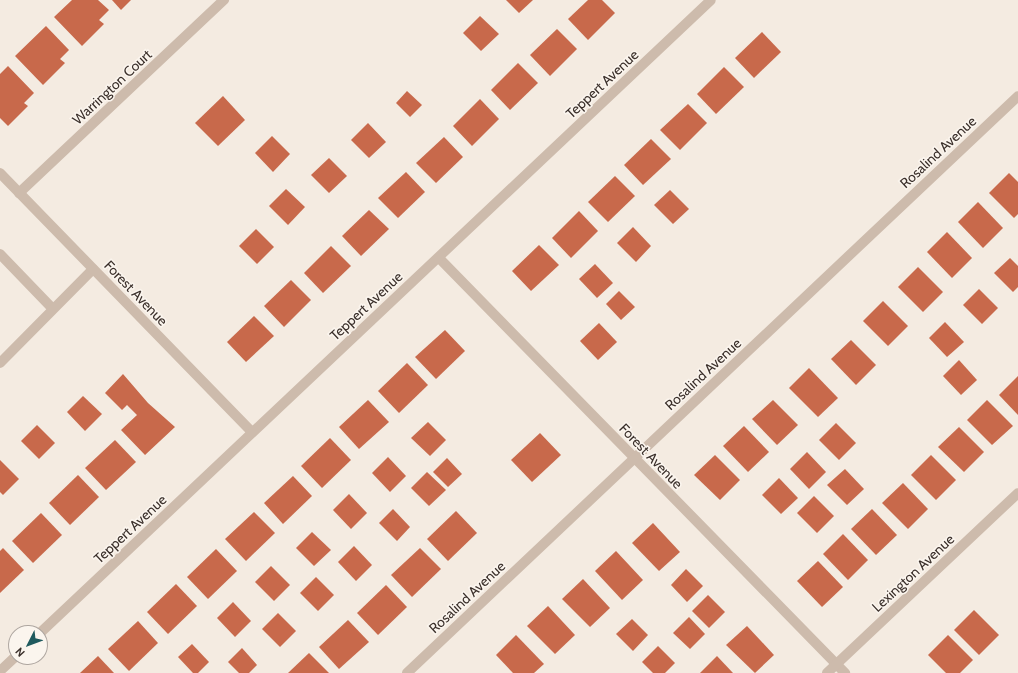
<!DOCTYPE html>
<style>
body{margin:0}
#map{position:relative;width:1018px;height:673px;overflow:hidden;background:#f4ebe1;font-family:Cabin,sans-serif}
div>[style]{position:absolute}
.building>*{inset:0;background:#c8694b}
.lane>*{height:10px;margin:-5px;padding:0 5px;transform-origin:5px;border-radius:5px;background:#cdbbac}
.street>*{height:10px;margin:-5px;padding:0 5px;transform-origin:5px;border-radius:5px;background:#cdbbac}
span{translate:-50% -50%;white-space:nowrap;text-align:center;line-height:1.15;-webkit-text-stroke:3px #fbf5ee;paint-order:stroke}
.street-label{font-size:14px;color:#3b302b}
.north{position:absolute;left:8px;top:625px;width:40px;height:40px;box-sizing:border-box;background:#fbf5ee;border:1px solid #aea6a0;border-radius:50%;rotate:228deg;font-size:11px;font-weight:700;line-height:16px;text-align:center;color:#3b302b}
.north::after{content:'';display:block;margin:auto;width:14px;height:18px;background:#1f5a5e;clip-path:polygon(50% 0,100% 100%,50% 72%,0 100%)}
</style>
<div id="map">
<div class="building">
<div style="clip-path:polygon(72px 0,98px 0,109px 10px,99px 20px,104px 24px,82px 46px,54px 17px)"></div>
<div style="clip-path:polygon(112px 0,131px 0,121px 10px)"></div>
<div style="clip-path:polygon(506px 0,533px 0,519px 13px)"></div>
<div style="clip-path:polygon(588px 0,602px 0,615px 13px,588px 40px,568px 19px)"></div>
<div style="clip-path:polygon(480px 16px,499px 34px,481px 51px,463px 33px)"></div>
<div style="clip-path:polygon(46px 26px,69px 50px,60px 59px,65px 63px,43px 85px,15px 56px)"></div>
<div style="clip-path:polygon(557px 29px,577px 49px,550px 76px,530px 55px)"></div>
<div style="clip-path:polygon(762px 32px,781px 52px,754px 78px,735px 58px)"></div>
<div style="clip-path:polygon(518px 63px,538px 83px,510px 110px,491px 90px)"></div>
<div style="clip-path:polygon(8px 66px,34px 93px,24px 103px,28px 106px,8px 126px,0 118px,0 74px)"></div>
<div style="clip-path:polygon(724px 67px,744px 87px,716px 114px,697px 94px)"></div>
<div style="clip-path:polygon(407px 91px,422px 105px,410px 117px,396px 103px)"></div>
<div style="clip-path:polygon(223px 96px,245px 120px,218px 146px,195px 123px)"></div>
<div style="clip-path:polygon(480px 99px,499px 119px,472px 146px,453px 126px)"></div>
<div style="clip-path:polygon(688px 104px,707px 123px,680px 150px,660px 130px)"></div>
<div style="clip-path:polygon(368px 123px,386px 142px,369px 158px,351px 140px)"></div>
<div style="clip-path:polygon(272px 136px,290px 154px,273px 172px,255px 153px)"></div>
<div style="clip-path:polygon(444px 137px,463px 157px,436px 183px,416px 163px)"></div>
<div style="clip-path:polygon(651px 139px,671px 159px,643px 185px,624px 165px)"></div>
<div style="clip-path:polygon(329px 158px,347px 176px,329px 193px,311px 175px)"></div>
<div style="clip-path:polygon(406px 172px,425px 192px,398px 218px,378px 198px)"></div>
<div style="clip-path:polygon(1009px 173px,1018px 182px,1018px 214px,1014px 218px,989px 193px)"></div>
<div style="clip-path:polygon(615px 176px,635px 196px,608px 222px,588px 202px)"></div>
<div style="clip-path:polygon(286px 189px,305px 207px,288px 225px,269px 206px)"></div>
<div style="clip-path:polygon(670px 190px,689px 209px,673px 224px,654px 205px)"></div>
<div style="clip-path:polygon(978px 202px,1003px 228px,983px 248px,958px 222px)"></div>
<div style="clip-path:polygon(369px 210px,389px 229px,361px 256px,342px 236px)"></div>
<div style="clip-path:polygon(579px 211px,598px 231px,571px 258px,552px 238px)"></div>
<div style="clip-path:polygon(633px 227px,651px 246px,636px 262px,617px 243px)"></div>
<div style="clip-path:polygon(256px 229px,274px 247px,257px 264px,239px 246px)"></div>
<div style="clip-path:polygon(947px 232px,972px 258px,952px 278px,927px 252px)"></div>
<div style="clip-path:polygon(539px 245px,559px 265px,531px 291px,512px 271px)"></div>
<div style="clip-path:polygon(331px 246px,351px 266px,323px 293px,304px 273px)"></div>
<div style="clip-path:polygon(1010px 258px,1018px 266px,1018px 287px,1013px 292px,994px 273px)"></div>
<div style="clip-path:polygon(595px 264px,613px 283px,597px 298px,579px 279px)"></div>
<div style="clip-path:polygon(918px 267px,943px 292px,923px 312px,898px 287px)"></div>
<div style="clip-path:polygon(291px 280px,311px 300px,284px 327px,264px 306px)"></div>
<div style="clip-path:polygon(979px 289px,998px 308px,982px 324px,963px 305px)"></div>
<div style="clip-path:polygon(619px 291px,635px 307px,621px 320px,606px 304px)"></div>
<div style="clip-path:polygon(883px 301px,908px 326px,888px 346px,863px 321px)"></div>
<div style="clip-path:polygon(254px 316px,274px 336px,246px 362px,227px 342px)"></div>
<div style="clip-path:polygon(945px 322px,964px 342px,947px 357px,929px 338px)"></div>
<div style="clip-path:polygon(599px 323px,617px 342px,598px 360px,580px 341px)"></div>
<div style="clip-path:polygon(445px 330px,465px 351px,436px 379px,415px 357px)"></div>
<div style="clip-path:polygon(851px 340px,876px 365px,856px 385px,831px 359px)"></div>
<div style="clip-path:polygon(959px 360px,977px 380px,961px 395px,943px 376px)"></div>
<div style="clip-path:polygon(407px 363px,428px 385px,399px 413px,378px 391px)"></div>
<div style="clip-path:polygon(809px 368px,838px 398px,818px 417px,789px 388px)"></div>
<div style="clip-path:polygon(123px 374px,148px 403px,175px 427px,145px 455px,121px 430px,137px 415px,127px 405px,122px 410px,105px 393px)"></div>
<div style="clip-path:polygon(1018px 376px,1018px 415px,999px 395px)"></div>
<div style="clip-path:polygon(83px 396px,102px 414px,85px 431px,67px 412px)"></div>
<div style="clip-path:polygon(368px 400px,389px 422px,359px 449px,339px 427px)"></div>
<div style="clip-path:polygon(773px 400px,798px 425px,777px 445px,752px 419px)"></div>
<div style="clip-path:polygon(987px 400px,1013px 426px,992px 445px,967px 420px)"></div>
<div style="clip-path:polygon(428px 422px,446px 440px,430px 456px,411px 438px)"></div>
<div style="clip-path:polygon(836px 423px,856px 443px,839px 460px,819px 440px)"></div>
<div style="clip-path:polygon(37px 425px,55px 443px,39px 459px,21px 441px)"></div>
<div style="clip-path:polygon(744px 426px,769px 452px,748px 472px,723px 446px)"></div>
<div style="clip-path:polygon(959px 427px,984px 452px,964px 472px,938px 447px)"></div>
<div style="clip-path:polygon(540px 433px,561px 455px,532px 482px,511px 460px)"></div>
<div style="clip-path:polygon(330px 438px,351px 460px,322px 488px,301px 466px)"></div>
<div style="clip-path:polygon(115px 440px,136px 462px,106px 490px,85px 468px)"></div>
<div style="clip-path:polygon(807px 452px,826px 472px,809px 489px,790px 469px)"></div>
<div style="clip-path:polygon(715px 455px,740px 480px,720px 500px,694px 475px)"></div>
<div style="clip-path:polygon(931px 455px,956px 480px,936px 500px,911px 475px)"></div>
<div style="clip-path:polygon(388px 457px,406px 476px,390px 492px,372px 473px)"></div>
<div style="clip-path:polygon(447px 458px,462px 474px,448px 487px,433px 472px)"></div>
<div style="clip-path:polygon(0 460px,19px 479px,3px 495px,0 492px)"></div>
<div style="clip-path:polygon(845px 469px,864px 489px,847px 505px,827px 485px)"></div>
<div style="clip-path:polygon(427px 472px,446px 490px,429px 506px,411px 488px)"></div>
<div style="clip-path:polygon(78px 475px,99px 497px,70px 525px,49px 503px)"></div>
<div style="clip-path:polygon(293px 476px,312px 496px,283px 524px,264px 503px)"></div>
<div style="clip-path:polygon(779px 478px,798px 498px,781px 514px,762px 495px)"></div>
<div style="clip-path:polygon(903px 483px,928px 509px,908px 529px,882px 503px)"></div>
<div style="clip-path:polygon(349px 494px,367px 513px,351px 529px,333px 510px)"></div>
<div style="clip-path:polygon(814px 496px,834px 516px,817px 533px,797px 513px)"></div>
<div style="clip-path:polygon(393px 509px,410px 527px,397px 541px,379px 523px)"></div>
<div style="clip-path:polygon(872px 509px,897px 535px,876px 555px,851px 529px)"></div>
<div style="clip-path:polygon(456px 511px,477px 533px,448px 561px,427px 539px)"></div>
<div style="clip-path:polygon(254px 512px,275px 533px,246px 561px,225px 539px)"></div>
<div style="clip-path:polygon(41px 513px,62px 535px,33px 563px,12px 541px)"></div>
<div style="clip-path:polygon(653px 523px,680px 552px,659px 571px,632px 543px)"></div>
<div style="clip-path:polygon(312px 532px,331px 550px,314px 566px,296px 548px)"></div>
<div style="clip-path:polygon(843px 534px,868px 560px,848px 580px,823px 554px)"></div>
<div style="clip-path:polygon(354px 546px,372px 565px,356px 581px,338px 562px)"></div>
<div style="clip-path:polygon(3px 548px,24px 570px,0 593px,0 551px)"></div>
<div style="clip-path:polygon(420px 548px,441px 569px,412px 597px,391px 575px)"></div>
<div style="clip-path:polygon(216px 549px,237px 571px,208px 599px,187px 577px)"></div>
<div style="clip-path:polygon(616px 551px,643px 580px,622px 600px,595px 571px)"></div>
<div style="clip-path:polygon(818px 561px,843px 587px,822px 607px,797px 581px)"></div>
<div style="clip-path:polygon(271px 566px,290px 585px,274px 601px,255px 582px)"></div>
<div style="clip-path:polygon(686px 569px,703px 586px,687px 602px,671px 585px)"></div>
<div style="clip-path:polygon(316px 577px,334px 595px,318px 611px,300px 593px)"></div>
<div style="clip-path:polygon(583px 579px,610px 608px,590px 627px,562px 599px)"></div>
<div style="clip-path:polygon(176px 584px,197px 606px,168px 634px,147px 612px)"></div>
<div style="clip-path:polygon(386px 585px,407px 607px,378px 635px,357px 613px)"></div>
<div style="clip-path:polygon(708px 595px,725px 612px,709px 628px,692px 611px)"></div>
<div style="clip-path:polygon(233px 602px,251px 621px,235px 637px,217px 618px)"></div>
<div style="clip-path:polygon(548px 606px,575px 635px,555px 654px,527px 626px)"></div>
<div style="clip-path:polygon(974px 610px,999px 635px,979px 655px,954px 630px)"></div>
<div style="clip-path:polygon(278px 613px,296px 631px,280px 647px,262px 629px)"></div>
<div style="clip-path:polygon(689px 617px,705px 634px,690px 649px,673px 633px)"></div>
<div style="clip-path:polygon(632px 619px,648px 635px,633px 651px,616px 634px)"></div>
<div style="clip-path:polygon(348px 620px,369px 642px,339px 669px,319px 647px)"></div>
<div style="clip-path:polygon(138px 621px,158px 643px,129px 671px,108px 649px)"></div>
<div style="clip-path:polygon(747px 626px,774px 655px,755px 673px,726px 645px)"></div>
<div style="clip-path:polygon(516px 635px,544px 664px,534px 673px,513px 673px,496px 655px)"></div>
<div style="clip-path:polygon(948px 635px,973px 660px,960px 673px,946px 673px,928px 655px)"></div>
<div style="clip-path:polygon(192px 644px,209px 662px,198px 673px,193px 673px,178px 657px)"></div>
<div style="clip-path:polygon(658px 646px,675px 663px,665px 673px,653px 673px,642px 662px)"></div>
<div style="clip-path:polygon(242px 648px,257px 665px,249px 673px,239px 673px,228px 662px)"></div>
<div style="clip-path:polygon(309px 653px,329px 673px,288px 673px)"></div>
<div style="clip-path:polygon(98px 656px,114px 673px,80px 673px)"></div>
<div style="clip-path:polygon(717px 656px,733px 673px,700px 673px)"></div>
</div>
<div class="lane">
<div style="left:0;top:254px;width:76px;rotate:46.1deg"></div>
<div style="left:0;top:363px;width:132px;rotate:-45.3deg"></div>
</div>
<div class="street">
<div style="left:0;top:173px;width:361px;rotate:45.8deg"></div>
<div style="left:19px;top:193px;width:282px;rotate:-43.3deg"></div>
<div style="left:439px;top:258px;width:581px;rotate:45.63deg"></div>
<div style="left:40px;top:633px;width:922px;rotate:-43.33deg"></div>
<div style="left:0;top:671px;width:22px;rotate:-43deg"></div>
<div style="left:407px;top:673px;width:840px;rotate:-43.36deg"></div>
<div style="left:827px;top:673px;width:262px;rotate:-43.3deg"></div>
</div>
<div class="street-label">
<span style="left:602px;top:84px;rotate:-43deg">Teppert Avenue</span>
<span style="left:112px;top:87px;rotate:-43deg">Warrington Court</span>
<span style="left:938px;top:152px;rotate:-43deg">Rosalind Avenue</span>
<span style="left:136px;top:293px;rotate:46deg">Forest Avenue</span>
<span style="left:366px;top:306px;rotate:-43deg">Teppert Avenue</span>
<span style="left:703px;top:374px;rotate:-43deg">Rosalind Avenue</span>
<span style="left:651px;top:456px;rotate:46deg">Forest Avenue</span>
<span style="left:130px;top:529px;rotate:-43deg">Teppert Avenue</span>
<span style="left:913px;top:573px;rotate:-43deg">Lexington Avenue</span>
<span style="left:467px;top:597px;rotate:-43deg">Rosalind Avenue</span>
</div>
<div class="north">N</div>
</div>
